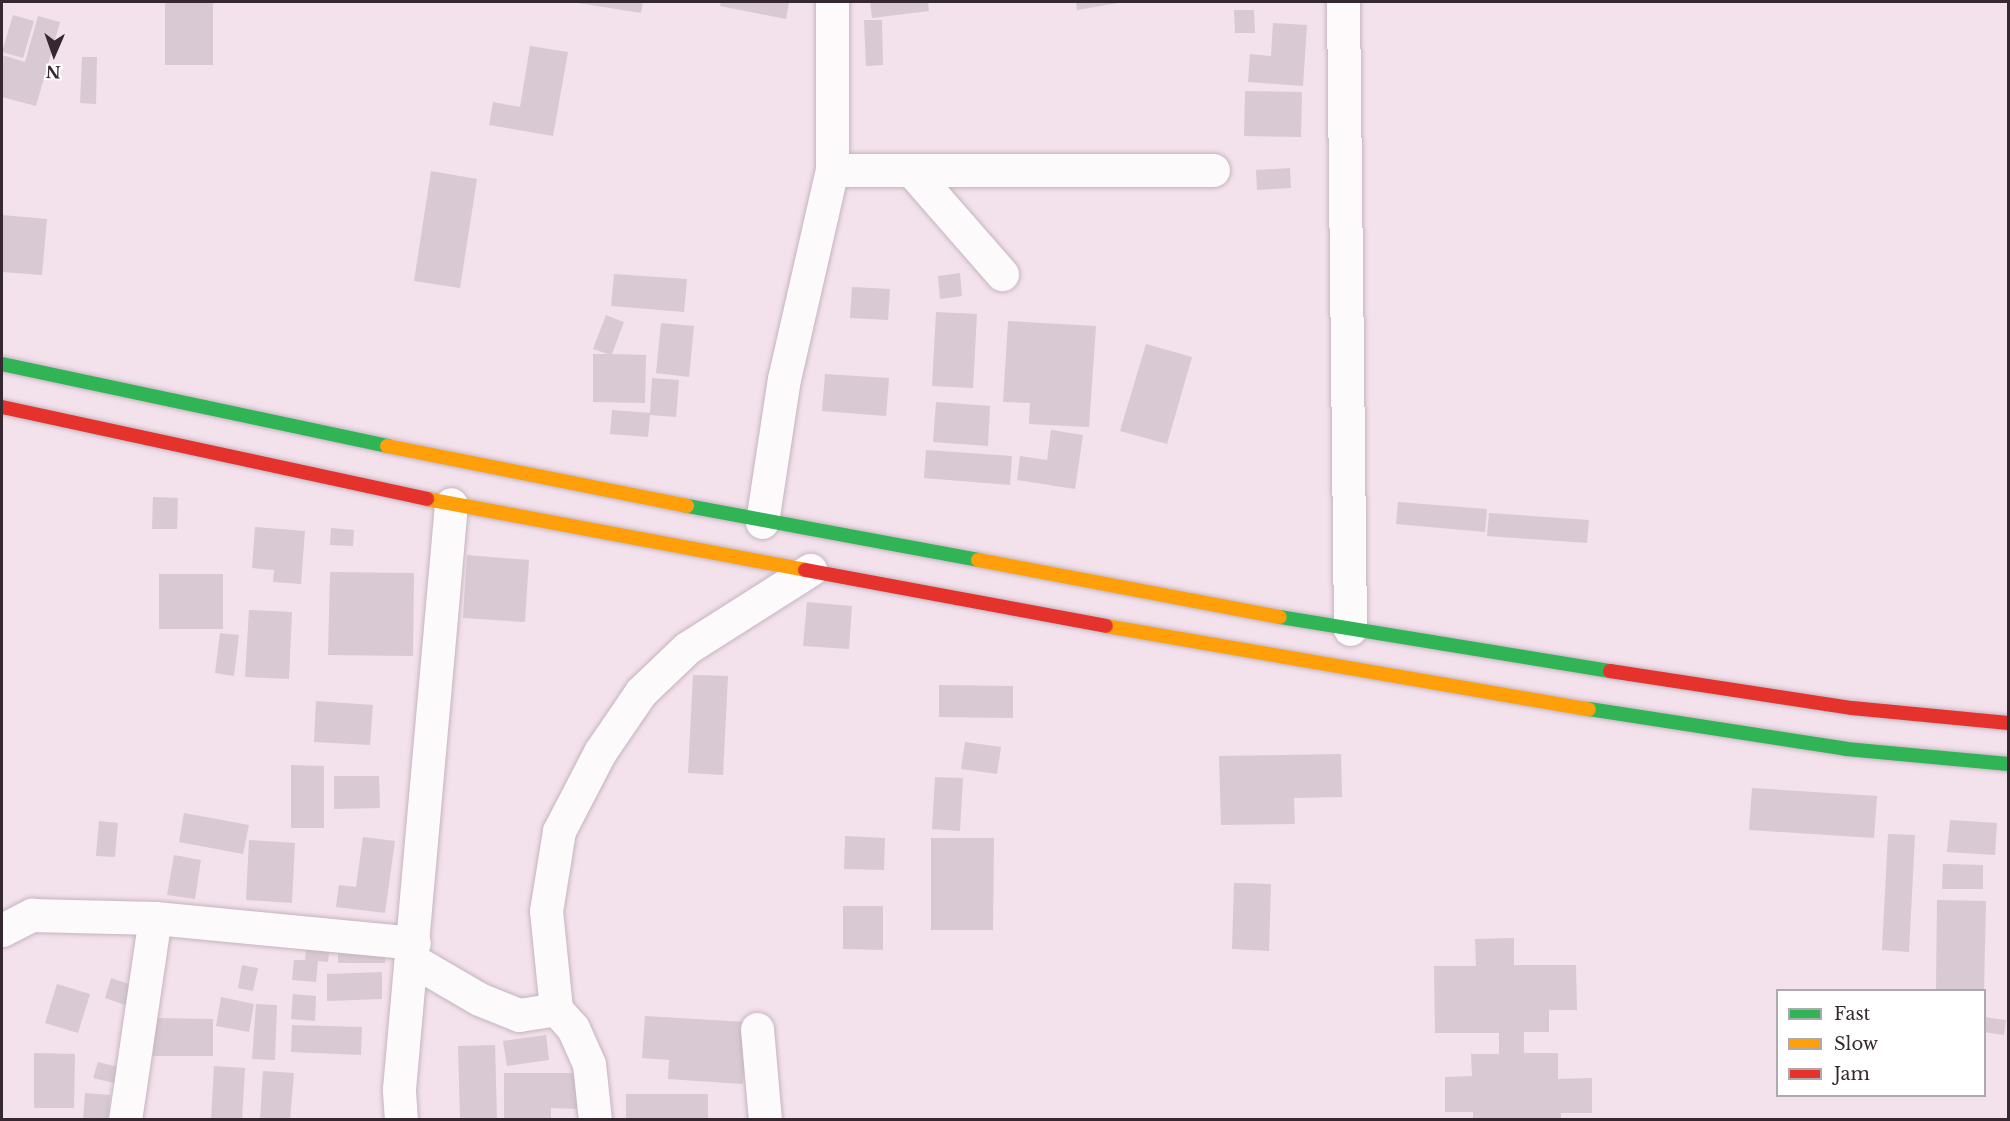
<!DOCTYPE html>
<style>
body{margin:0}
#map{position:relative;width:2010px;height:1121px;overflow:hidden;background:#f3e1ec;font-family:"Libre Baskerville",serif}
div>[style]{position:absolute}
.building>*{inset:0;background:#d8c9d2}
.roads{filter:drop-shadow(0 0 2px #c3b5be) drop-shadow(0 0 2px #c3b5be)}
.street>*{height:33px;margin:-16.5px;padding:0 16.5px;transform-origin:16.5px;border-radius:16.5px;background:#fdfafc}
.fast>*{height:14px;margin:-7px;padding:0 7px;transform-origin:7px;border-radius:7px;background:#30b455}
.slow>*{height:14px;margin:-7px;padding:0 7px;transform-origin:7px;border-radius:7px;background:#ff9f0a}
.jam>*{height:14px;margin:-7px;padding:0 7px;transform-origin:7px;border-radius:7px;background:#e5322d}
span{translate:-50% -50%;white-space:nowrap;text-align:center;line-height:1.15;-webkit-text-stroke:5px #fff;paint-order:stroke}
.frame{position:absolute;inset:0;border:3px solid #352830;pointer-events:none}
.legend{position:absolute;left:1776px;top:989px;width:210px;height:108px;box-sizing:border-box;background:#fff;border:2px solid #aea9ac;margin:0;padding:8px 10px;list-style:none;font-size:18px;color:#352830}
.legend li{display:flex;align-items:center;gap:12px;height:30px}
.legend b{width:30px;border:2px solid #aea9ac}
.north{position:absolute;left:24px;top:24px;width:60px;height:60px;-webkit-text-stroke:4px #fff;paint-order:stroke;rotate:182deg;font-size:16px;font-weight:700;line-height:24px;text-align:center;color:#352830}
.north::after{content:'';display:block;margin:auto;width:21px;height:27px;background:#352830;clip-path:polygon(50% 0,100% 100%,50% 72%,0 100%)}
</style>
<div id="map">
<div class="building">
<div style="clip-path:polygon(165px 2px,213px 2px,213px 65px,165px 65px)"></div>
<div style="clip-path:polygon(572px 2px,643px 2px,641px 13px)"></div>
<div style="clip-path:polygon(721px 2px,789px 2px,786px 19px,720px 6px)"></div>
<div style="clip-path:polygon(870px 2px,928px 2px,929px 11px,872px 18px)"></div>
<div style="clip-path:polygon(1076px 2px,1118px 2px,1118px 3px,1077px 10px)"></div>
<div style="clip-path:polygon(1234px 10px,1254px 10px,1255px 33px,1235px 33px)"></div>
<div style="clip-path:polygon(13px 15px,34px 21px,23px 58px,2px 52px)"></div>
<div style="clip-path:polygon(38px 16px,60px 22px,36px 106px,2px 97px,2px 55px,25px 62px)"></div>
<div style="clip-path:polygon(864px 20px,882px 20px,883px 65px,866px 66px)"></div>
<div style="clip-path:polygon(1273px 23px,1307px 25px,1303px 86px,1248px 82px,1250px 54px,1271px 56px)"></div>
<div style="clip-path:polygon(530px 46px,568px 52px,553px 136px,489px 125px,493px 102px,520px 107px)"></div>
<div style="clip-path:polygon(82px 57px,97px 57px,96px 104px,80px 103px)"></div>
<div style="clip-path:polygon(1245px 91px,1302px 92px,1301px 137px,1244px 136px)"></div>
<div style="clip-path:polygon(1290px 168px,1291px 188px,1257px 190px,1256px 170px)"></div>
<div style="clip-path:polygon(431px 171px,477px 179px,460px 288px,414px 281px)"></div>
<div style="clip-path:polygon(2px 215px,47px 219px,42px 275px,2px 272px)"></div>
<div style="clip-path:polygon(960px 273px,962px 296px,940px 299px,938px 276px)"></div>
<div style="clip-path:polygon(614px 274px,687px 279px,684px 312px,611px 306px)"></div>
<div style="clip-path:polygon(852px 287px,890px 289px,888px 320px,850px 318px)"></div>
<div style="clip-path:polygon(936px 312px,977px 314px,973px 388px,932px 386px)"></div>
<div style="clip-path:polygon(606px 315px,624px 322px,612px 354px,646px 355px,645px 403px,593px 402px,593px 354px,608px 354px,593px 349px)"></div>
<div style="clip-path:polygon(1008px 321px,1096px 326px,1089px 427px,1029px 424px,1030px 403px,1003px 402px)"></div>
<div style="clip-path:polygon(661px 323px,694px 326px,689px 377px,656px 373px)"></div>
<div style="clip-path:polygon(1146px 344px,1192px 357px,1167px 444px,1120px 431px)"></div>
<div style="clip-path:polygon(825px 374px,889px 378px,886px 416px,822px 411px)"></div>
<div style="clip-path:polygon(652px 378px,679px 380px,676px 417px,650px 415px,648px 437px,610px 434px,612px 410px,650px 413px)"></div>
<div style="clip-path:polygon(936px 402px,990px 406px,988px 446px,933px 442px)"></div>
<div style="clip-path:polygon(1051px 430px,1083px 435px,1075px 489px,1017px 480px,1020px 456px,1047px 460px)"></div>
<div style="clip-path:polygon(926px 450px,1012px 456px,1010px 485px,924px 478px)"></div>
<div style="clip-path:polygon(153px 497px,178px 498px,177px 529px,152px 529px)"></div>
<div style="clip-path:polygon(1398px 502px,1487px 509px,1485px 532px,1396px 524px)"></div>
<div style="clip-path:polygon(1489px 513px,1589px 520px,1587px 543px,1487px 536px)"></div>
<div style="clip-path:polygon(255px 527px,305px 531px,301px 584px,273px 582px,274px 570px,252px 568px)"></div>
<div style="clip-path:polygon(331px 528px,354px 530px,353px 546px,330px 545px)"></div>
<div style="clip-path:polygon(467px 555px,529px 560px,525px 622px,463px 618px)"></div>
<div style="clip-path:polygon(330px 572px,414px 573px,413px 656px,328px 655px)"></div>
<div style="clip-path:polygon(159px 574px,223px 574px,223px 629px,159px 629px)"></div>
<div style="clip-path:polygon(807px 602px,852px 606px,849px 649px,803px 646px)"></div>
<div style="clip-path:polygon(249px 610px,292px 612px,289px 679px,245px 677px)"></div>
<div style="clip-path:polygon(220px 633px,239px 635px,234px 676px,215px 673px)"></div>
<div style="clip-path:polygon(693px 675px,728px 676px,723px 775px,688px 773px)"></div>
<div style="clip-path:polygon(939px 685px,1013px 686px,1013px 718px,939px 717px)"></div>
<div style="clip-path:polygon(316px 701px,373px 705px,370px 745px,314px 742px)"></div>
<div style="clip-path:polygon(965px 742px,1001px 747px,997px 774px,961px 769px)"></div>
<div style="clip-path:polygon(1341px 754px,1342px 797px,1294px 798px,1295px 824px,1221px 825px,1219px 756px)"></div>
<div style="clip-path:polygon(291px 765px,324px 766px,324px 828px,291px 828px)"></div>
<div style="clip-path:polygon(334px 776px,379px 776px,380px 808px,334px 809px)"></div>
<div style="clip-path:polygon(935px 777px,963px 778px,960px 831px,932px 829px)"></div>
<div style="clip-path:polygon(1752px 788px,1877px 796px,1874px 838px,1749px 830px)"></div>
<div style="clip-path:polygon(184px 813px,249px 825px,243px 854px,179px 842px)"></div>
<div style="clip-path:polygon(1950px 820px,1997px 823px,1995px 855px,1947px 852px)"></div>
<div style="clip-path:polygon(99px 821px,118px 823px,115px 857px,96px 856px)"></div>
<div style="clip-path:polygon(1888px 834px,1915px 835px,1909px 952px,1882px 950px)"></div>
<div style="clip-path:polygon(845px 836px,885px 838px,884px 870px,844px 869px)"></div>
<div style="clip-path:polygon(363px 837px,395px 841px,385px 913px,336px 907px,339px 885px,356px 887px)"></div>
<div style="clip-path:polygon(931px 838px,994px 838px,993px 930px,931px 930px)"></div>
<div style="clip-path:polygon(249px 840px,295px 843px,292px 903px,246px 900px)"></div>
<div style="clip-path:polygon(174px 855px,201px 860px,195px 899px,167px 895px)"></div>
<div style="clip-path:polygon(1943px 864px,1983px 865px,1983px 889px,1942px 889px)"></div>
<div style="clip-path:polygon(1234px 883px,1271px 884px,1269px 951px,1232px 949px)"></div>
<div style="clip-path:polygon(1937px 900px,1986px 901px,1984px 990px,1936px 990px)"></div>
<div style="clip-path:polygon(843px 906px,883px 906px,883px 950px,843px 949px)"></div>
<div style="clip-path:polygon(1514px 938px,1514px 965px,1576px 965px,1577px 1010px,1549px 1010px,1549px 1032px,1524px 1032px,1524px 1053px,1558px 1053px,1558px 1079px,1592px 1078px,1592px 1113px,1561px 1113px,1561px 1120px,1473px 1120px,1473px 1112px,1445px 1112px,1445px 1077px,1472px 1076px,1471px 1054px,1499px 1054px,1499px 1033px,1435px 1033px,1434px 966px,1476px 966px,1475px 939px)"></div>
<div style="clip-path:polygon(307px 940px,330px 942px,328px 962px,318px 961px,316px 982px,292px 980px,294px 960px,305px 960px)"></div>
<div style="clip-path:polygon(338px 944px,385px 945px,385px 963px,338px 963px)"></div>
<div style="clip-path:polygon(242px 965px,258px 968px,253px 991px,238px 988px)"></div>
<div style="clip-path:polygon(382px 972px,382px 999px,327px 1001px,327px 974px)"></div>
<div style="clip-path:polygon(111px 978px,135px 986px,128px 1006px,105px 998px)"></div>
<div style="clip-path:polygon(57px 984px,90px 994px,78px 1033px,45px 1023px)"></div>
<div style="clip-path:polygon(293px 994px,316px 996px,315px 1021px,291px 1019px)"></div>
<div style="clip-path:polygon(221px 997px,254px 1004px,249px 1032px,216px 1026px)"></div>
<div style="clip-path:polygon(256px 1004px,277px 1005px,275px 1060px,252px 1059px)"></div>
<div style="clip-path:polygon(645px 1016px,747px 1022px,743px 1084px,668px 1079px,669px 1060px,642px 1058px)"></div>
<div style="clip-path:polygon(1984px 1017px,2006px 1020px,2004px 1035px,1984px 1032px)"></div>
<div style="clip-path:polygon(154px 1018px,213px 1019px,213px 1056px,153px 1056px)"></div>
<div style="clip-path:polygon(292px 1025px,362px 1027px,361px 1055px,291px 1052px)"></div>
<div style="clip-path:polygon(546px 1035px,549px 1060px,507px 1066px,503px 1041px)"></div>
<div style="clip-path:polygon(495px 1045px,497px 1120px,460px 1120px,458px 1046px)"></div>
<div style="clip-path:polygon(34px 1053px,75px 1054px,74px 1108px,34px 1108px)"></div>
<div style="clip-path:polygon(98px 1062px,122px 1068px,118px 1084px,93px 1078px)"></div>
<div style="clip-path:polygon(214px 1066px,245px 1068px,242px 1120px,211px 1120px)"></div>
<div style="clip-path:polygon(263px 1071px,294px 1073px,290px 1120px,260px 1120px)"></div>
<div style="clip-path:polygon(504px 1073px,577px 1073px,577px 1109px,551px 1108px,551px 1120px,504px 1120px)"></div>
<div style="clip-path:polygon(85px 1093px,110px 1095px,108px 1120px,83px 1120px)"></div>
<div style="clip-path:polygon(626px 1094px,708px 1094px,708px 1120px,626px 1120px)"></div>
</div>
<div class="roads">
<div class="street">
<div style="left:1343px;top:2px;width:627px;rotate:89.36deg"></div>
<div style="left:832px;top:170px;width:381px"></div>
<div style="left:912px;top:171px;width:137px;rotate:48.9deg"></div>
<div style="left:762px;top:522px;width:145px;rotate:-81.3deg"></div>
<div style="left:784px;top:379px;width:214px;rotate:-77.1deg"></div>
<div style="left:832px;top:170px;width:168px;rotate:-90deg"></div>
<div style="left:2px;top:930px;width:34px;rotate:-27deg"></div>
<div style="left:32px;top:915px;width:123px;rotate:1.4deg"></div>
<div style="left:155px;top:918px;width:260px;rotate:5.5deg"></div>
<div style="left:414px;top:961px;width:75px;rotate:30.3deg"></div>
<div style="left:479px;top:999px;width:43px;rotate:21.8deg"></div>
<div style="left:519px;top:1015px;width:37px;rotate:-9deg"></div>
<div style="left:757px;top:1029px;width:91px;rotate:85deg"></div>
<div style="left:125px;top:1120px;width:204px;rotate:-81.6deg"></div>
<div style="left:401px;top:1120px;width:31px;rotate:-94deg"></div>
<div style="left:399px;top:1089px;width:587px;rotate:-84.92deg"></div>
<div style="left:595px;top:1120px;width:56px;rotate:-96.1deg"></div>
<div style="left:589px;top:1064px;width:39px;rotate:-114deg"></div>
<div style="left:573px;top:1028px;width:25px;rotate:-132deg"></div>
<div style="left:556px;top:1009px;width:99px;rotate:-95.8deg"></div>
<div style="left:546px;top:911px;width:81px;rotate:-80.8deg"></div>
<div style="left:559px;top:831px;width:89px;rotate:-62.6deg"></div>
<div style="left:600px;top:752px;width:73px;rotate:-55.7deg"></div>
<div style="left:641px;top:692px;width:64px;rotate:-43.7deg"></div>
<div style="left:687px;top:648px;width:146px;rotate:-32.4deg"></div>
</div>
<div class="fast">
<div style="left:2px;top:364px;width:394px;rotate:12deg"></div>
<div style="left:687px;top:506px;width:296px;rotate:10.5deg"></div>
<div style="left:1280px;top:617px;width:334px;rotate:9.3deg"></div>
<div style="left:1589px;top:709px;width:260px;rotate:8.8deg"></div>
<div style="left:1846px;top:749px;width:163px;rotate:5.3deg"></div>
</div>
<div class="slow">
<div style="left:387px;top:446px;width:306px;rotate:11.3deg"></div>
<div style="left:427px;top:499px;width:385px;rotate:10.6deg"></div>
<div style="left:978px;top:560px;width:307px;rotate:10.7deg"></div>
<div style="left:1106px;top:626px;width:490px;rotate:9.8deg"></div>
</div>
<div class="jam">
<div style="left:2px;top:407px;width:435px;rotate:12.2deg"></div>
<div style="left:805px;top:570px;width:306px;rotate:10.5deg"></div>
<div style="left:1610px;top:671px;width:245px;rotate:8.7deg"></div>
<div style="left:1852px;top:708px;width:157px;rotate:5.5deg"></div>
</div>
</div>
<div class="frame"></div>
<ul class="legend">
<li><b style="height:8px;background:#30b455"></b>Fast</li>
<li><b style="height:8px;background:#ff9f0a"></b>Slow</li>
<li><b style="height:8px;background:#e5322d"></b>Jam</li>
</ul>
<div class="north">N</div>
</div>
